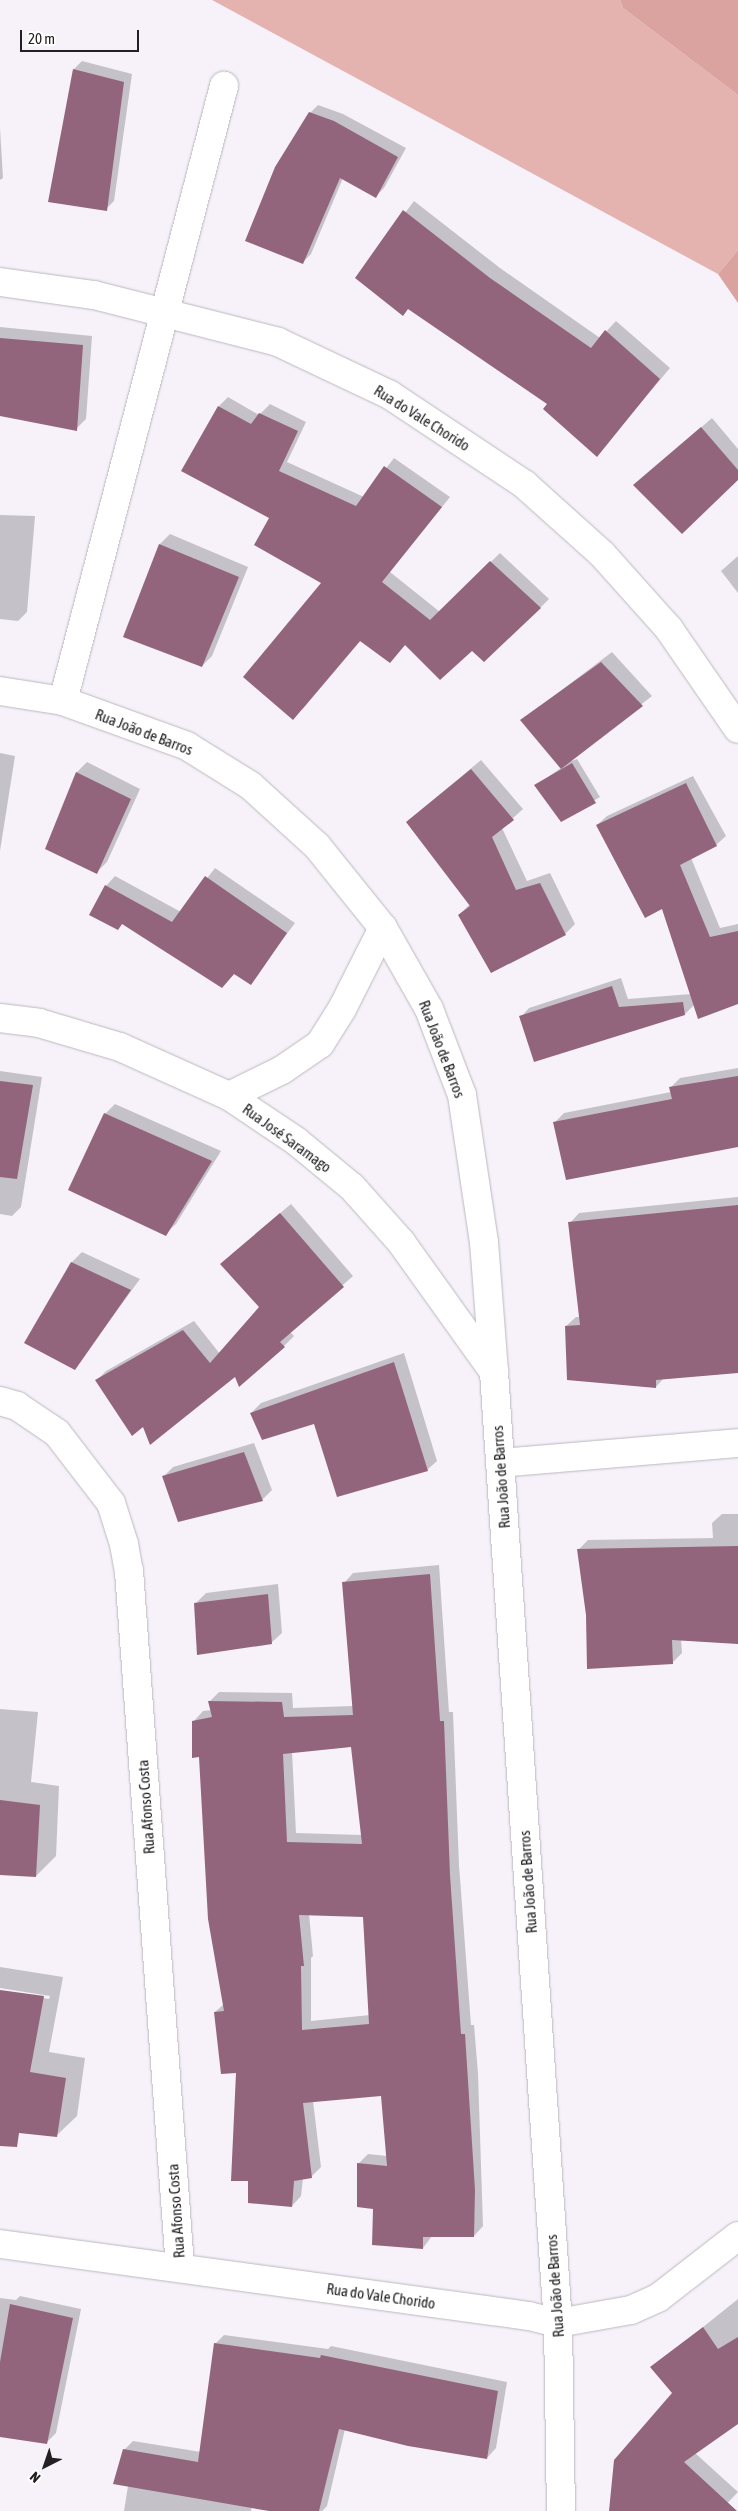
<!DOCTYPE html>
<meta charset="utf-8">
<style>
body{margin:0}
#map{position:relative;width:738px;height:2511px;overflow:hidden;background:#f7f2fa;font-family:"Asap Condensed",sans-serif}
div>[style]{position:absolute}
.green>*{inset:0;background:#e4b2af}
.forest>*{inset:0;background:#daa3a0}
.shadow>*{inset:0;background:#0003}
.building>*{inset:0;background:#92657c}
.roads{filter:drop-shadow(0 0 1px #bcb7be) drop-shadow(0 0 1px #bcb7be)}
.street>*{height:28px;margin:-14px;padding:0 14px;transform-origin:14px;border-radius:14px;background:#fff}
span{translate:-50% -50%;white-space:nowrap;text-align:center;line-height:1.15;-webkit-text-stroke:4px #fff;paint-order:stroke}
.street-label{font-size:15px;color:#222023}
.north{position:absolute;left:20px;top:2441px;width:50px;height:50px;-webkit-text-stroke:4px #fff;paint-order:stroke;rotate:221deg;font-size:14px;font-weight:700;line-height:20px;text-align:center;color:#222023}
.north::after{content:'';display:block;margin:auto;width:18px;height:22px;background:#222023;clip-path:polygon(50% 0,100% 100%,50% 72%,0 100%)}
.scale{position:absolute;left:20px;top:30px;width:119px;height:22px;box-sizing:border-box;border:2px solid #222023;border-top:0;padding-left:6px;font-size:15px;line-height:18px;white-space:nowrap;color:#222023;-webkit-text-stroke:4px #fff;paint-order:stroke}
</style>
<div id="map">
<div class="green">
<div style="clip-path:polygon(212px 0,620px 0,623px 8px,738px 95px,738px 250px,718px 274px)"></div>
</div>
<div class="forest">
<div style="clip-path:polygon(620px 0,738px 0,738px 95px,623px 8px)"></div>
<div style="clip-path:polygon(738px 250px,738px 303px,718px 274px)"></div>
</div>
<div class="shadow">
<div style="clip-path:polygon(82px 61px,132px 74px,114px 201px,106px 209px,74px 69px)"></div>
<div style="clip-path:polygon(318px 105px,343px 114px,406px 148px,384px 188px,376px 196px,343px 178px,311px 254px,302px 263px,310px 113px)"></div>
<div style="clip-path:polygon(0 128px,3px 178px,0 180px)"></div>
<div style="clip-path:polygon(414px 201px,500px 268px,600px 338px,616px 321px,670px 368px,597px 455px,549px 403px,409px 308px,356px 278px)"></div>
<div style="clip-path:polygon(0 327px,92px 336px,86px 419px,76px 429px,0 398px)"></div>
<div style="clip-path:polygon(228px 397px,259px 415px,270px 404px,306px 422px,287px 462px,364px 497px,394px 458px,450px 497px,390px 572px,440px 612px,500px 553px,549px 599px,540px 608px,472px 650px,406px 644px,390px 662px,361px 640px,302px 710px,323px 582px,270px 517px,219px 406px)"></div>
<div style="clip-path:polygon(712px 418px,738px 449px,738px 478px,635px 485px)"></div>
<div style="clip-path:polygon(0 515px,35px 516px,27px 612px,18px 621px,0 619px)"></div>
<div style="clip-path:polygon(170px 534px,248px 567px,212px 656px,202px 666px,124px 636px,160px 544px)"></div>
<div style="clip-path:polygon(738px 556px,738px 593px,721px 571px)"></div>
<div style="clip-path:polygon(612px 652px,652px 696px,566px 763px,577px 759px,600px 797px,561px 820px,536px 785px,561px 768px,522px 720px)"></div>
<div style="clip-path:polygon(0 753px,15px 756px,0 851px)"></div>
<div style="clip-path:polygon(481px 760px,523px 809px,502px 828px,527px 881px,550px 873px,575px 924px,565px 934px,459px 915px,470px 904px,407px 822px)"></div>
<div style="clip-path:polygon(87px 762px,140px 789px,107px 862px,97px 872px,46px 848px,77px 772px)"></div>
<div style="clip-path:polygon(693px 776px,726px 836px,716px 845px,691px 858px,720px 928px,738px 924px,738px 1002px,695px 1004px,685px 1014px,521px 1017px,529px 1008px,621px 978px,628px 999px,691px 994px,662px 908px,597px 825px,607px 816px)"></div>
<div style="clip-path:polygon(215px 868px,295px 923px,250px 983px,235px 973px,222px 987px,123px 923px,118px 928px,106px 886px,115px 876px,181px 912px)"></div>
<div style="clip-path:polygon(738px 1068px,738px 1145px,555px 1122px,564px 1113px,671px 1092px,670px 1088px,680px 1078px)"></div>
<div style="clip-path:polygon(0 1071px,42px 1077px,21px 1207px,12px 1216px,0 1214px)"></div>
<div style="clip-path:polygon(115px 1104px,221px 1151px,176px 1224px,165px 1234px,105px 1114px)"></div>
<div style="clip-path:polygon(738px 1197px,738px 1372px,664px 1378px,656px 1387px,566px 1326px,576px 1317px,580px 1317px,570px 1223px,579px 1213px)"></div>
<div style="clip-path:polygon(291px 1204px,353px 1276px,290px 1332px,294px 1336px,284px 1346px,144px 1425px,97px 1380px,106px 1371px,194px 1321px,220px 1354px,261px 1307px,232px 1254px)"></div>
<div style="clip-path:polygon(82px 1252px,140px 1279px,74px 1369px,26px 1343px,72px 1262px)"></div>
<div style="clip-path:polygon(404px 1353px,437px 1461px,427px 1470px,315px 1423px,251px 1413px,261px 1403px)"></div>
<div style="clip-path:polygon(254px 1443px,272px 1490px,262px 1500px,163px 1477px,173px 1467px)"></div>
<div style="clip-path:polygon(722px 1514px,738px 1514px,738px 1643px,681px 1639px,682px 1653px,672px 1663px,587px 1615px,579px 1549px,588px 1540px,713px 1538px,712px 1523px)"></div>
<div style="clip-path:polygon(evenodd,439px 1565px,449px 1712px,453px 1712px,459px 1865px,471px 2025px,474px 2025px,478px 2073px,483px 2226px,474px 2236px,432px 2236px,423px 2248px,374px 2208px,358px 2164px,368px 2154px,387px 2156px,382px 2094px,313px 2101px,321px 2167px,311px 2177px,303px 2178px,301px 2196px,292px 2206px,249px 2180px,238px 2071px,215px 2012px,224px 2004px,200px 1756px,194px 1721px,203px 1711px,212px 1710px,210px 1701px,219px 1692px,292px 1693px,293px 1708px,353px 1706px,344px 1583px,353px 1573px,439px 1565px,353px 1746px,362px 1835px,296px 1833px,292px 1751px,353px 1746px,439px 1565px,309px 1914px,365px 1916px,370px 2015px,311px 2021px,311px 1958px,313px 1956px,309px 1914px)"></div>
<div style="clip-path:polygon(278px 1584px,282px 1633px,271px 1643px,196px 1603px,206px 1593px)"></div>
<div style="clip-path:polygon(0 1709px,38px 1712px,31px 1782px,59px 1786px,56px 1856px,36px 1876px,0 1873px)"></div>
<div style="clip-path:polygon(0 1967px,63px 1977px,49px 2052px,85px 2058px,77px 2116px,56px 2136px,0 2129px,0 1991px,49px 1999px,50px 1996px,0 1988px)"></div>
<div style="clip-path:polygon(20px 2296px,81px 2309px,56px 2433px,47px 2442px,0 2436px,0 2298px,16px 2300px)"></div>
<div style="clip-path:polygon(738px 2299px,738px 2422px,695px 2453px,738px 2492px,720px 2511px,610px 2511px,674px 2393px,652px 2368px)"></div>
<div style="clip-path:polygon(224px 2335px,328px 2349px,331px 2346px,507px 2382px,496px 2448px,487px 2458px,345px 2429px,327px 2506px,322px 2511px,252px 2507px,251px 2511px,124px 2511px,128px 2486px,124px 2450px,133px 2441px,201px 2452px,215px 2344px)"></div>
</div>
<div class="building">
<div style="clip-path:polygon(73px 69px,124px 82px,107px 211px,48px 202px)"></div>
<div style="clip-path:polygon(309px 112px,334px 121px,398px 157px,376px 198px,340px 178px,303px 264px,245px 241px,275px 167px)"></div>
<div style="clip-path:polygon(403px 210px,490px 278px,591px 348px,605px 330px,660px 379px,597px 457px,543px 409px,547px 404px,408px 309px,403px 316px,355px 278px)"></div>
<div style="clip-path:polygon(0 338px,83px 345px,77px 431px,0 416px)"></div>
<div style="clip-path:polygon(218px 406px,251px 424px,259px 413px,298px 431px,279px 471px,356px 506px,384px 466px,442px 507px,382px 582px,430px 620px,490px 561px,541px 608px,484px 662px,472px 651px,440px 680px,405px 645px,390px 663px,360px 641px,293px 720px,243px 677px,321px 583px,254px 545px,269px 518px,181px 471px)"></div>
<div style="clip-path:polygon(701px 427px,738px 470px,738px 480px,682px 534px,633px 485px)"></div>
<div style="clip-path:polygon(159px 544px,239px 577px,202px 667px,123px 637px)"></div>
<div style="clip-path:polygon(601px 662px,643px 706px,561px 769px,520px 720px)"></div>
<div style="clip-path:polygon(572px 763px,596px 803px,561px 822px,534px 785px)"></div>
<div style="clip-path:polygon(471px 769px,514px 820px,492px 837px,516px 890px,540px 883px,566px 935px,491px 973px,458px 915px,470px 906px,406px 822px)"></div>
<div style="clip-path:polygon(76px 772px,131px 799px,97px 874px,45px 849px)"></div>
<div style="clip-path:polygon(686px 783px,717px 846px,680px 865px,710px 937px,738px 931px,738px 1004px,698px 1019px,662px 909px,645px 918px,596px 825px)"></div>
<div style="clip-path:polygon(205px 876px,287px 933px,251px 985px,234px 974px,222px 988px,122px 924px,118px 930px,89px 915px,105px 885px,172px 922px)"></div>
<div style="clip-path:polygon(612px 986px,619px 1007px,683px 1002px,685px 1015px,534px 1062px,519px 1016px)"></div>
<div style="clip-path:polygon(738px 1076px,738px 1147px,566px 1180px,553px 1122px,672px 1099px,669px 1087px)"></div>
<div style="clip-path:polygon(0 1081px,33px 1085px,17px 1179px,0 1177px)"></div>
<div style="clip-path:polygon(104px 1113px,212px 1161px,166px 1236px,68px 1190px)"></div>
<div style="clip-path:polygon(738px 1205px,738px 1373px,656px 1380px,656px 1388px,567px 1380px,565px 1326px,580px 1325px,568px 1222px)"></div>
<div style="clip-path:polygon(280px 1213px,344px 1287px,280px 1342px,285px 1347px,239px 1387px,235px 1377px,150px 1445px,143px 1427px,132px 1436px,95px 1380px,183px 1330px,210px 1363px,259px 1307px,220px 1264px)"></div>
<div style="clip-path:polygon(71px 1262px,131px 1290px,75px 1370px,24px 1343px)"></div>
<div style="clip-path:polygon(394px 1362px,428px 1471px,337px 1497px,314px 1424px,262px 1440px,250px 1413px)"></div>
<div style="clip-path:polygon(244px 1452px,263px 1501px,178px 1522px,162px 1476px)"></div>
<div style="clip-path:polygon(738px 1546px,738px 1644px,672px 1640px,673px 1664px,587px 1669px,586px 1615px,577px 1549px)"></div>
<div style="clip-path:polygon(evenodd,430px 1574px,440px 1721px,444px 1721px,450px 1875px,461px 2034px,465px 2034px,475px 2190px,474px 2237px,423px 2237px,423px 2249px,372px 2245px,373px 2209px,357px 2207px,357px 2163px,387px 2166px,381px 2096px,303px 2103px,312px 2178px,294px 2181px,292px 2207px,248px 2203px,248px 2181px,231px 2181px,236px 2073px,221px 2074px,214px 2012px,224px 2011px,208px 1919px,199px 1757px,192px 1758px,192px 1721px,212px 1717px,208px 1701px,282px 1702px,284px 1717px,353px 1715px,342px 1582px,430px 1574px,351px 1747px,362px 1844px,287px 1842px,283px 1754px,351px 1747px,430px 1574px,299px 1915px,363px 1917px,369px 2024px,302px 2030px,301px 1966px,304px 1966px,299px 1915px)"></div>
<div style="clip-path:polygon(268px 1594px,272px 1644px,197px 1655px,194px 1603px)"></div>
<div style="clip-path:polygon(0 1800px,40px 1805px,36px 1877px,0 1875px)"></div>
<div style="clip-path:polygon(0 1990px,44px 1996px,30px 2072px,66px 2078px,57px 2137px,19px 2133px,17px 2147px,0 2146px)"></div>
<div style="clip-path:polygon(10px 2304px,73px 2318px,47px 2444px,0 2437px,0 2362px)"></div>
<div style="clip-path:polygon(703px 2327px,718px 2349px,738px 2337px,738px 2424px,684px 2462px,737px 2511px,609px 2511px,614px 2460px,672px 2393px,650px 2367px)"></div>
<div style="clip-path:polygon(214px 2343px,320px 2358px,321px 2355px,498px 2391px,487px 2459px,408px 2446px,339px 2429px,319px 2511px,269px 2511px,113px 2484px,123px 2449px,198px 2462px)"></div>
</div>
<div class="roads">
<div class="street">
<div style="left:0;top:282px;width:95px;rotate:7.9deg"></div>
<div style="left:94px;top:295px;width:190px;rotate:14.3deg"></div>
<div style="left:278px;top:342px;width:124px;rotate:25.3deg"></div>
<div style="left:390px;top:395px;width:161px;rotate:33.6deg"></div>
<div style="left:524px;top:484px;width:105px;rotate:41.9deg"></div>
<div style="left:602px;top:554px;width:101px;rotate:48.2deg"></div>
<div style="left:669px;top:629px;width:121px;rotate:55.4deg"></div>
<div style="left:0;top:691px;width:64px;rotate:9deg"></div>
<div style="left:63px;top:701px;width:132px;rotate:19.9deg"></div>
<div style="left:187px;top:746px;width:75px;rotate:32deg"></div>
<div style="left:251px;top:786px;width:89px;rotate:42.3deg"></div>
<div style="left:317px;top:846px;width:105px;rotate:51.2deg"></div>
<div style="left:383px;top:928px;width:93px;rotate:60.4deg"></div>
<div style="left:429px;top:1009px;width:92px;rotate:69deg"></div>
<div style="left:462px;top:1095px;width:149px;rotate:81.5deg"></div>
<div style="left:484px;top:1242px;width:130px;rotate:85.6deg"></div>
<div style="left:494px;top:1372px;width:953px;rotate:86.15deg"></div>
<div style="left:558px;top:2323px;width:188px;rotate:89.1deg"></div>
<div style="left:63px;top:701px;width:636px;rotate:-75.33deg"></div>
<div style="left:0;top:1018px;width:39px;rotate:7deg"></div>
<div style="left:39px;top:1023px;width:84px;rotate:16.5deg"></div>
<div style="left:120px;top:1047px;width:120px;rotate:24.2deg"></div>
<div style="left:229px;top:1096px;width:81px;rotate:33.9deg"></div>
<div style="left:296px;top:1141px;width:72px;rotate:39.4deg"></div>
<div style="left:352px;top:1187px;width:74px;rotate:48.3deg"></div>
<div style="left:401px;top:1242px;width:160px;rotate:54.4deg"></div>
<div style="left:229px;top:1096px;width:59px;rotate:-26.1deg"></div>
<div style="left:282px;top:1070px;width:46px;rotate:-34.4deg"></div>
<div style="left:320px;top:1044px;width:41px;rotate:-57.8deg"></div>
<div style="left:342px;top:1009px;width:91px;rotate:-63.2deg"></div>
<div style="left:0;top:1401px;width:18px;rotate:16deg"></div>
<div style="left:17px;top:1406px;width:48px;rotate:34deg"></div>
<div style="left:57px;top:1433px;width:88px;rotate:52.4deg"></div>
<div style="left:111px;top:1503px;width:43px;rotate:72.4deg"></div>
<div style="left:124px;top:1544px;width:27px;rotate:80deg"></div>
<div style="left:129px;top:1571px;width:698px;rotate:85.81deg"></div>
<div style="left:500px;top:1463px;width:239px;rotate:-4.8deg"></div>
<div style="left:0;top:2244px;width:534px;rotate:7.75deg"></div>
<div style="left:529px;top:2316px;width:30px;rotate:14deg"></div>
<div style="left:558px;top:2323px;width:74px;rotate:-10.1deg"></div>
<div style="left:631px;top:2310px;width:30px;rotate:-24deg"></div>
<div style="left:658px;top:2298px;width:101px;rotate:-37.8deg"></div>
</div>
</div>
<div class="street-label">
<span style="left:422px;top:418px;rotate:32deg">Rua do Vale Chorido</span>
<span style="left:144px;top:732px;rotate:21deg">Rua João de Barros</span>
<span style="left:442px;top:1049px;rotate:69deg">Rua João de Barros</span>
<span style="left:287px;top:1138px;rotate:36deg">Rua José Saramago</span>
<span style="left:501px;top:1477px;rotate:-94deg">Rua João de Barros</span>
<span style="left:146px;top:1807px;rotate:-94deg">Rua Afonso Costa</span>
<span style="left:528px;top:1882px;rotate:-94deg">Rua João de Barros</span>
<span style="left:176px;top:2211px;rotate:-94deg">Rua Afonso Costa</span>
<span style="left:555px;top:2286px;rotate:-94deg">Rua João de Barros</span>
<span style="left:381px;top:2296px;rotate:8deg">Rua do Vale Chorido</span>
</div>
<div class="north">N</div>
<div class="scale">20 m</div>
</div>
